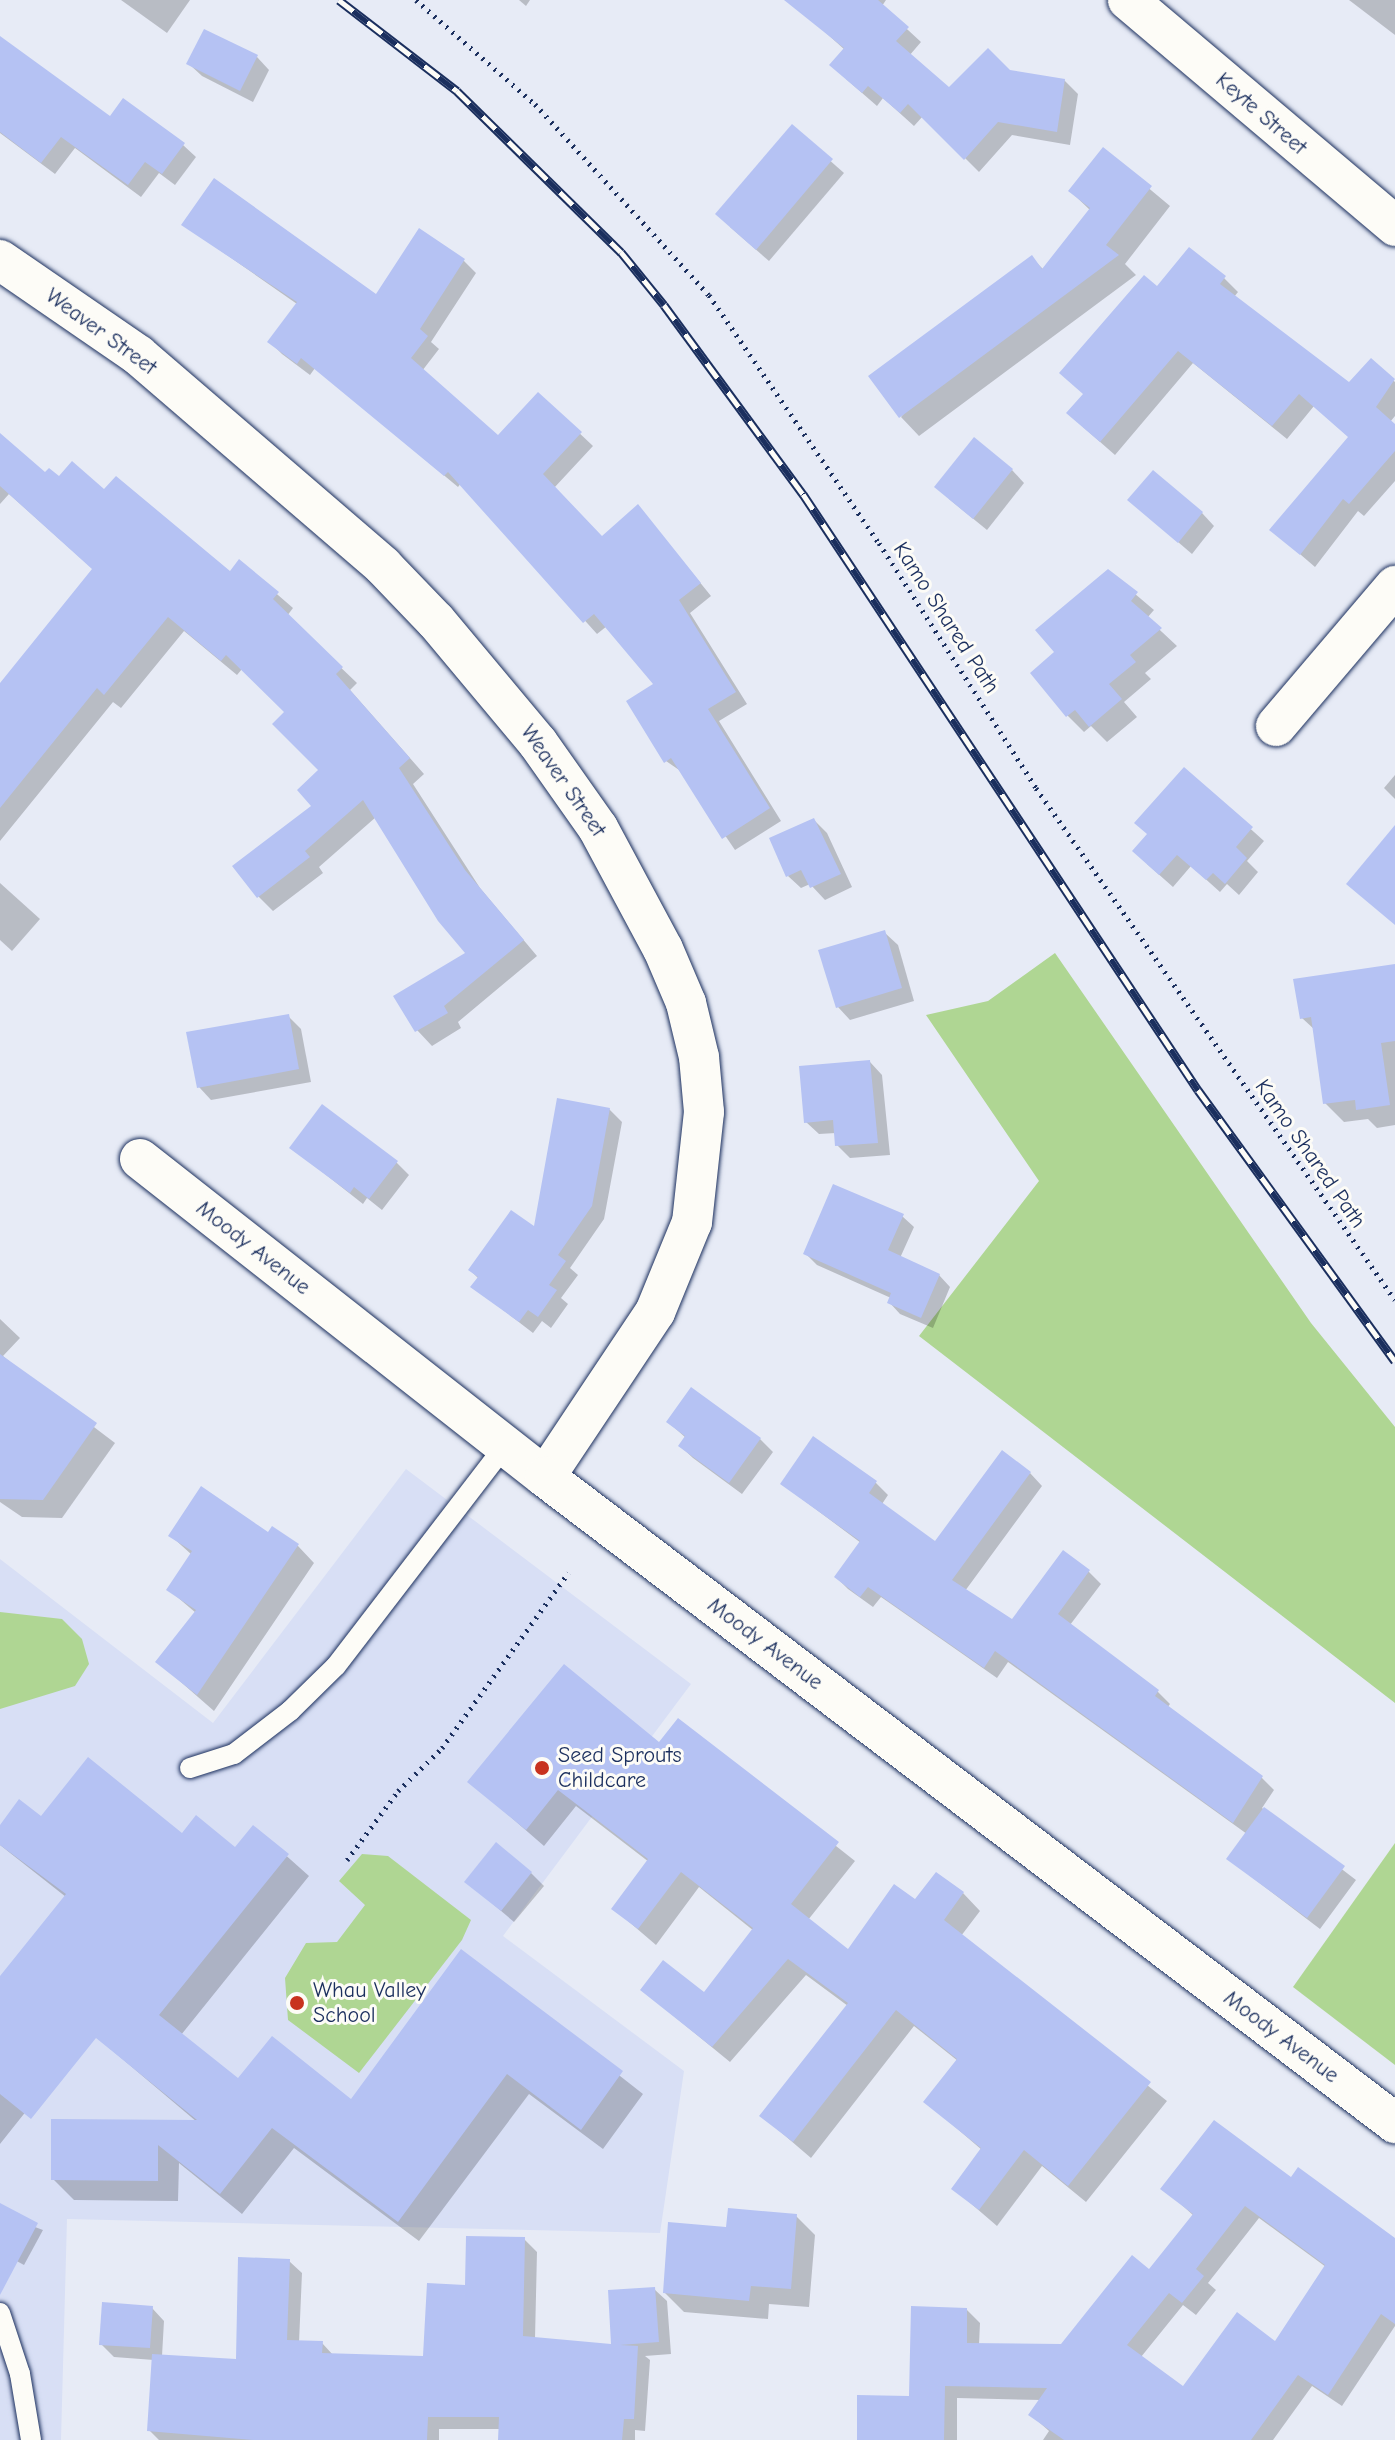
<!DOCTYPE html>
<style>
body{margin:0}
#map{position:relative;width:1395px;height:2440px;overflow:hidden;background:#e7ebf6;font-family:"Comic Neue",sans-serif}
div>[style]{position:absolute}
.built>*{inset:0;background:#d8dff5}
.green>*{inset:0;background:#afd693}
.shadow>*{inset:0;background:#0003}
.building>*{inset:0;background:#b5c2f3}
.path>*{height:5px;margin-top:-2.5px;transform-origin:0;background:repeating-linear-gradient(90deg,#1b2f5e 0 2px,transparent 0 8px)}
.roads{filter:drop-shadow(0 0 2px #1b2f5e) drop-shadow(0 0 2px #1b2f5e)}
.service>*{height:20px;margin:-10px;padding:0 10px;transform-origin:10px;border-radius:10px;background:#fdfcf7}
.minor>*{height:40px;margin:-20px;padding:0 20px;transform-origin:20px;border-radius:20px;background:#fdfcf7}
.rail>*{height:9px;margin-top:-4.5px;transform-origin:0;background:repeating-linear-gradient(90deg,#fdfcf7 0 18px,#1b2f5e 0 36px);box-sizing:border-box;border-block:2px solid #1b2f5e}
.dots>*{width:22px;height:22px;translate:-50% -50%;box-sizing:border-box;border:4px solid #fdfcf7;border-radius:50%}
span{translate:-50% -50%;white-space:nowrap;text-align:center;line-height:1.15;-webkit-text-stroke:6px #fdfcf7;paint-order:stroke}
.street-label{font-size:22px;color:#1b2f5e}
.poi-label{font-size:22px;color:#1b2f5e}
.left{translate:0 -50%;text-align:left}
</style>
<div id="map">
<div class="built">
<div style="clip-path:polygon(406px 1469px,691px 1684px,503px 1936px,684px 2071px,660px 2233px,67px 2219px,61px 2440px,0 2440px,0 1559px,213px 1723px)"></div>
</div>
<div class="green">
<div style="clip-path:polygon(1055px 953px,1311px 1323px,1395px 1427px,1395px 1703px,919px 1336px,1039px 1181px,926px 1015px,988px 1001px)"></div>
<div style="clip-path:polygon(0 1612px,62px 1619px,82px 1639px,89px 1664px,75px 1686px,0 1709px)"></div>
<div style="clip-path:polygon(1395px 1843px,1395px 2065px,1293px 1987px)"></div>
<div style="clip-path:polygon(362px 1854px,388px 1856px,471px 1920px,462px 1940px,359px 2073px,288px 2020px,285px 1978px,306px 1943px,337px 1942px,365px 1905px,339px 1881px)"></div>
</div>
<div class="shadow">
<div style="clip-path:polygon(121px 0,190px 0,167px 33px)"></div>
<div style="clip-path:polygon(519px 0,530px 0,526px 6px)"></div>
<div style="clip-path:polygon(802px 0,886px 0,882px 6px,921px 42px,909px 56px,949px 90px,1009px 72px,1064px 80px,1078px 94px,1070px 145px,1012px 135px,979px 172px,923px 116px,914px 126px,883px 98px,877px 106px,846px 79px,845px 50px,806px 15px)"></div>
<div style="clip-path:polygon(1349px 0,1395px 0,1395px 35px)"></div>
<div style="clip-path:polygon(0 38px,110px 119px,183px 145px,196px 157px,175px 185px,159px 173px,141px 197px,75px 148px,55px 174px,0 133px)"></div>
<div style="clip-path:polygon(257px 57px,269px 70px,253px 102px,202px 76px,189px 64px)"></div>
<div style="clip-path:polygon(792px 127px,844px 173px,769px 261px,730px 227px)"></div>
<div style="clip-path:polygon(1103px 150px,1170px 206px,1125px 264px,1136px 275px,919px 436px,901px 417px,1032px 258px,1044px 270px,1091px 211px,1070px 191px)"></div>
<div style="clip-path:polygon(184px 225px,377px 297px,420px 231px,464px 261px,476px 273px,431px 342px,439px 349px,422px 371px,498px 438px,538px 394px,593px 446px,554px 488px,602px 539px,638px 506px,711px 596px,690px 613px,747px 704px,719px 721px,781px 821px,735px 850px,682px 772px,666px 761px,656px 684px,607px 626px,597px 634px,461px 483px,458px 487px,315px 368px,310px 375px,282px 354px,270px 342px,297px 304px)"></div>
<div style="clip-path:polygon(1224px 278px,1238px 292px,1234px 297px,1350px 385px,1371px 361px,1395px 382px,1395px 416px,1390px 422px,1395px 427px,1395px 481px,1364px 516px,1358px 511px,1315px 567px,1272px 530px,1350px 438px,1314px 406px,1287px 439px,1193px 363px,1115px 455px,1083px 427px,1085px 395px,1158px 289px)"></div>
<div style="clip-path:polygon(0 436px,45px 475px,105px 492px,230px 574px,240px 562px,293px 608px,287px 616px,357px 683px,350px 690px,424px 774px,413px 784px,480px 888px,537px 956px,458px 1022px,461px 1028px,432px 1046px,417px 1030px,468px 953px,376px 817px,319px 867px,323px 873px,273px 911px,258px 896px,314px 806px,321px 770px,287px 712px,242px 669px,237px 675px,184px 631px,121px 708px,113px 702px,0 841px,0 686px,94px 570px,9px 494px,0 504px)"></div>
<div style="clip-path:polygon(1012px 470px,1024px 483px,987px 530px,949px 499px)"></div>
<div style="clip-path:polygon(1143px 512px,1202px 513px,1214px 526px,1192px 554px)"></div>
<div style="clip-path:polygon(1108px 571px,1154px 610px,1147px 618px,1177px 646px,1145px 673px,1151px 679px,1124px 702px,1137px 717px,1107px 742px,1091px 726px,1084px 732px,1067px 715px,1057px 653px)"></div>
<div style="clip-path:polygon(1184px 769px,1264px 841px,1247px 861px,1258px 872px,1239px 895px,1227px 884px,1220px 892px,1191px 866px,1173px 887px,1147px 864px,1149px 835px)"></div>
<div style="clip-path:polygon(1395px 775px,1395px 799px,1384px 788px)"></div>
<div style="clip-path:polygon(814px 820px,827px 833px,852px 887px,825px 900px,810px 884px,801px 888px,788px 876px)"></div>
<div style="clip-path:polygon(0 883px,40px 919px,12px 951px,0 940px)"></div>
<div style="clip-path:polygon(885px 933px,898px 945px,914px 1001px,850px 1020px,838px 1007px)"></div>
<div style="clip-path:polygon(1395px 972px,1395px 1125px,1377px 1128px,1368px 1119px,1344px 1122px,1325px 1103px,1315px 1030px,1302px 1018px)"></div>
<div style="clip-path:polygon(288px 1016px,301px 1029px,311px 1082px,211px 1100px,199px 1087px)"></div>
<div style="clip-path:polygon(870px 1062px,882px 1075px,890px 1155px,850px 1158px,837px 1145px,836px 1133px,819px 1134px,806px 1122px)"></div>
<div style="clip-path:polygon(609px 1109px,622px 1122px,604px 1219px,570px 1268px,578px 1275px,561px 1298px,568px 1304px,551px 1328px,542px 1321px,533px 1333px,473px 1287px,479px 1279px,470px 1270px,535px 1230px)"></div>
<div style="clip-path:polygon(292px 1148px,396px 1162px,409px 1175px,382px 1210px,367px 1198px,363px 1204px)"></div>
<div style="clip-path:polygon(902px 1216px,914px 1227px,900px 1258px,939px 1275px,950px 1287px,933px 1328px,900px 1314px,889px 1302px,891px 1298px,817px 1265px,806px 1254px)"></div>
<div style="clip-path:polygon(0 1319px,20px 1338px,3px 1356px,9px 1361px,0 1370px)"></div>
<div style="clip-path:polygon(32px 1380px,115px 1443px,62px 1518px,22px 1517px,0 1502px,0 1425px)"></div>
<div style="clip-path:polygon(668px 1422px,760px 1439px,773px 1452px,742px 1494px,693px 1458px,680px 1446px,686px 1438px)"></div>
<div style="clip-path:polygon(814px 1439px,876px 1483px,888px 1495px,882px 1504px,936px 1544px,1030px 1473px,1042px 1486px,965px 1591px,1012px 1622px,1064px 1553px,1089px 1572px,1101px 1584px,1070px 1625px,1158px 1692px,1170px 1704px,1167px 1708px,1262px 1778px,1274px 1790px,1262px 1808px,1356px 1880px,1320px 1929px,1228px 1859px,1247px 1834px,1008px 1662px,997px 1678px,881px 1597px,873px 1607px,848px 1589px,836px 1577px,861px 1543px,782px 1484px)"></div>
<div style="clip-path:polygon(269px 1535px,298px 1546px,314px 1563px,214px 1711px,158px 1662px,196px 1613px,169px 1590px,192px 1555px,171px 1536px)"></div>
<div style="clip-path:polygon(678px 1721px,855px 1861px,808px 1920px,848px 1951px,916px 1902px,963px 1893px,980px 1911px,961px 1936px,1167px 2101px,1086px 2202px,1042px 2166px,997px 2226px,954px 2189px,982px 2150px,926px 2102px,958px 2061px,914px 2026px,811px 2158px,762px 2116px,848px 2006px,806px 1975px,730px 2062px,642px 1990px,704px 1994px,754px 1931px,699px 1887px,656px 1945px,614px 1909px,649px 1862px,576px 1806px,544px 1846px,470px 1782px,660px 1745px)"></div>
<div style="clip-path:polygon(42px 1818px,182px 1836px,235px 1850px,254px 1827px,309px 1876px,181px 2035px,238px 2081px,351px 2101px,462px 1952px,643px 2094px,603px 2149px,529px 2094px,419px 2241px,294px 2148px,242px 2214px,179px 2163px,178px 2201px,74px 2200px,53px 2179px,197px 2122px,94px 2035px,101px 2017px,0 2144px,0 1979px,66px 1897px,0 1845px,0 1828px)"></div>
<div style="clip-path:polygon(531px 1873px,544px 1886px,514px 1922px,467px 1882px)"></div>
<div style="clip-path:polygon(evenodd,1291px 2180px,1395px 2240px,1395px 2326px,1342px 2406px,1312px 2386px,1273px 2440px,1043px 2440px,1049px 2431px,1031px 2415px,1041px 2400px,957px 2398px,957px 2440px,859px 2440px,911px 2398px,967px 2310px,980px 2323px,979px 2345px,1062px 2346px,1150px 2272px,1194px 2216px,1163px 2188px,1291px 2180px,1259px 2218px,1326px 2267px,1275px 2343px,1184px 2388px,1141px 2357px,1183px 2305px,1196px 2315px,1216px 2290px,1208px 2283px,1259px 2218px)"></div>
<div style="clip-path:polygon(0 2214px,43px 2230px,24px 2265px,0 2252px)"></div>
<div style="clip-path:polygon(796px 2216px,815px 2235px,809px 2307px,769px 2304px,768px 2319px,684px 2312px,665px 2293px,728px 2229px)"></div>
<div style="clip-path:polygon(524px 2239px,537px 2252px,535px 2339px,613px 2346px,654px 2289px,667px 2301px,671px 2354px,645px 2356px,650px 2360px,645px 2431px,635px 2430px,635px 2440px,500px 2440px,500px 2429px,439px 2429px,439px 2440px,159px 2440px,149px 2430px,154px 2360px,114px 2357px,101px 2344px,152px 2308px,164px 2321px,162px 2356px,238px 2361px,289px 2261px,302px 2273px,299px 2343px,322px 2343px,334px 2356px,425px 2358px,467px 2287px)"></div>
</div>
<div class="building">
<div style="clip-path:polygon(784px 0,878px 0,909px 27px,896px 41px,949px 87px,988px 48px,1010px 70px,1065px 79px,1057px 132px,998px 122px,964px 160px,908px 104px,900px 113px,868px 86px,862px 93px,829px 65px,844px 48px)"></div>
<div style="clip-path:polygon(204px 29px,258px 55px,240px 91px,186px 64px)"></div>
<div style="clip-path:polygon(0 36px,110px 116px,123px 98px,185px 143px,162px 174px,145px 162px,128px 185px,61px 137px,41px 163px,0 132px)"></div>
<div style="clip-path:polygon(792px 124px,833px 159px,756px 250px,715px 214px)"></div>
<div style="clip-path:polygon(1103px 147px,1152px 186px,1106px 245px,1119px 255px,899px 418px,868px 376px,1032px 255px,1042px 269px,1090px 208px,1068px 191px)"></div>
<div style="clip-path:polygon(214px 178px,376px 294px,419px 228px,465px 259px,420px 329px,428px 336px,411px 358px,498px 435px,538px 392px,582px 432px,543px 474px,602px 536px,638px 504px,701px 583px,679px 600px,736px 692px,708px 709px,770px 808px,722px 839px,671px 758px,664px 763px,626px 701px,653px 684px,594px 614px,583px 623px,448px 472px,444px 476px,301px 358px,297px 364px,267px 342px,297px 302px,181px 225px)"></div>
<div style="clip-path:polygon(1189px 247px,1226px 276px,1220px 284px,1349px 382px,1371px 358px,1395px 379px,1376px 407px,1395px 424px,1395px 451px,1349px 504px,1343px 499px,1300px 555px,1269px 530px,1348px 437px,1299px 394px,1272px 426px,1178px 351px,1100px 442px,1066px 413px,1083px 394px,1059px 373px,1144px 275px,1157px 286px)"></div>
<div style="clip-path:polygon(0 433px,45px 472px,49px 468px,59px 476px,72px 461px,104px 489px,116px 476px,230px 571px,239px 559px,279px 592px,273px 599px,343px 667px,336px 674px,410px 758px,399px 768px,465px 870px,524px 940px,444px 1006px,448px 1013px,415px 1032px,393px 996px,465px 953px,438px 921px,363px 800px,305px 851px,310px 857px,257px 898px,232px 866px,311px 806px,297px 790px,318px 770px,272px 724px,284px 712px,226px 655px,221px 661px,168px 617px,104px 695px,97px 688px,0 808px,0 683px,92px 569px,0 486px)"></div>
<div style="clip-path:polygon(974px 437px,1013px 469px,973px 519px,934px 487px)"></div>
<div style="clip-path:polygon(1153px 470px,1203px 512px,1178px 543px,1127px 500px)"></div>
<div style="clip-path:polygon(1108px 569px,1138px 592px,1131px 601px,1162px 628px,1130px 655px,1136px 662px,1109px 684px,1122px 699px,1089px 727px,1075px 710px,1066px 717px,1030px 673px,1054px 652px,1035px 630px)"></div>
<div style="clip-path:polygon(1184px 767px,1253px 827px,1236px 847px,1247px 858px,1225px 884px,1213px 873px,1206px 880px,1177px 855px,1159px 875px,1132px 851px,1147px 834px,1134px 823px)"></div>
<div style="clip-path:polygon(814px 818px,841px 874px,810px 888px,801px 870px,786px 877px,769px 838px)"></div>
<div style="clip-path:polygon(1395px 825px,1395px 925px,1346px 884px)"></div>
<div style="clip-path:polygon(885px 930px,902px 988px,836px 1008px,818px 950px)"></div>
<div style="clip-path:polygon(1395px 964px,1395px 1041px,1381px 1043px,1390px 1105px,1356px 1110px,1355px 1100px,1323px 1104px,1311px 1017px,1300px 1019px,1293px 979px)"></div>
<div style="clip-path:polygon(289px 1014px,299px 1069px,197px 1088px,186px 1032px)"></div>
<div style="clip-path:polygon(870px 1060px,878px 1143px,835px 1146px,833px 1120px,804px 1123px,799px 1066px)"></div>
<div style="clip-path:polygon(557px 1098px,610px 1108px,592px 1206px,558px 1255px,566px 1261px,549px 1285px,557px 1290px,538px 1317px,528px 1310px,519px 1322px,470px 1287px,478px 1277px,468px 1270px,511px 1210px,534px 1226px)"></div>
<div style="clip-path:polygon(322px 1104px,398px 1161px,369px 1199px,354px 1187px,350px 1193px,289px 1148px)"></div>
<div style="clip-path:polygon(833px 1184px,904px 1214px,888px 1250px,940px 1274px,921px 1318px,887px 1303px,891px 1293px,803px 1254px)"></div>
<div style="clip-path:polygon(0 1354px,97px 1423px,43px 1500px,0 1499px)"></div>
<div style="clip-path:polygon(691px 1387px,761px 1438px,729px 1483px,678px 1446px,685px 1436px,666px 1422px)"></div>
<div style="clip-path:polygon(813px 1436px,877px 1481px,869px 1493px,935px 1541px,1002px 1450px,1031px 1472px,952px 1580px,1012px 1619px,1063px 1550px,1090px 1570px,1058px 1614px,1159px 1690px,1155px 1696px,1263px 1776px,1233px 1823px,995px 1651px,984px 1668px,868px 1587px,860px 1597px,834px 1577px,860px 1541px,780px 1484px)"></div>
<div style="clip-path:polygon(201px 1486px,268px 1532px,272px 1526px,299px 1544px,197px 1695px,155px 1662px,196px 1610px,166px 1590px,192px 1551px,168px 1536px)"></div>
<div style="clip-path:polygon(564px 1664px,659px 1742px,678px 1718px,839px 1842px,791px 1904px,848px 1949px,894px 1884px,915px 1899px,936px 1872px,964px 1892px,944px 1920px,1151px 2082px,1068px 2186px,1024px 2150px,979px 2210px,951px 2189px,981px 2148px,923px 2102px,957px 2059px,896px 2010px,793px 2142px,759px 2116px,848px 2003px,788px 1959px,712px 2047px,640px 1990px,663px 1960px,704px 1992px,753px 1928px,681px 1872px,638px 1929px,611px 1909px,648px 1859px,558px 1790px,526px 1830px,467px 1782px)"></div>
<div style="clip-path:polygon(88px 1757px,182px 1833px,196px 1815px,235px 1847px,253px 1825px,289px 1854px,159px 2015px,238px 2078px,272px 2036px,351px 2099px,461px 1949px,623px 2071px,581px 2130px,507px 2074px,398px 2222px,272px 2128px,220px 2194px,158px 2145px,158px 2181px,51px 2180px,51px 2119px,197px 2120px,96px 2038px,31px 2119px,0 2094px,0 1976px,66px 1894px,0 1845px,0 1825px,19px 1799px,41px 1816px)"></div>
<div style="clip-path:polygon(1264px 1807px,1345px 1866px,1307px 1918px,1226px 1859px)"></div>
<div style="clip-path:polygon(496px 1842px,532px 1872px,501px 1911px,464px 1882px)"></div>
<div style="clip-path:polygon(evenodd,1214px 2120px,1291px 2177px,1298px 2167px,1395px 2238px,1395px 2324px,1381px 2314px,1328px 2395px,1298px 2375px,1251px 2440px,1064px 2440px,1028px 2415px,1047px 2388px,945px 2386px,944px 2440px,857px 2440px,857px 2395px,909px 2396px,911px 2306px,967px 2308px,967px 2343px,1061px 2344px,1132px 2255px,1149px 2269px,1193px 2214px,1160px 2189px,1214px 2120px,1245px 2206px,1325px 2265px,1275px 2341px,1237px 2312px,1183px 2386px,1127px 2345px,1169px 2293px,1182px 2303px,1204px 2276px,1196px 2269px,1245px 2206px)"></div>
<div style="clip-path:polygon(0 2203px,38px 2223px,0 2295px)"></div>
<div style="clip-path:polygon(728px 2208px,797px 2214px,791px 2289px,751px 2286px,749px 2301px,663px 2293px,668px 2222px,726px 2227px)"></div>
<div style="clip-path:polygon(466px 2236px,525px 2237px,523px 2336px,611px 2344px,608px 2290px,655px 2287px,659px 2342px,620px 2345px,638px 2346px,634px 2419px,624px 2419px,622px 2440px,498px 2440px,499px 2417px,428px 2417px,427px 2440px,253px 2440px,147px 2431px,152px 2354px,236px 2359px,238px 2257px,290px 2259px,287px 2340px,323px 2341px,322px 2353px,423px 2356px,427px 2283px,465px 2285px)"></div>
<div style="clip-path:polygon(102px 2302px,153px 2306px,150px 2348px,99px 2345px)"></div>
</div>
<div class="path">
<div style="left:416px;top:0;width:158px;rotate:41.2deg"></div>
<div style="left:535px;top:104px;width:258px;rotate:47.7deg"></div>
<div style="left:709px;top:295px;width:301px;rotate:55.6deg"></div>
<div style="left:879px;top:543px;width:291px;rotate:57.3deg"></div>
<div style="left:1036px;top:788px;width:625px;rotate:54.96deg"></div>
<div style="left:347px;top:1860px;width:86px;rotate:-53.5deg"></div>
<div style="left:398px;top:1791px;width:62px;rotate:-44.3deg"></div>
<div style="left:442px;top:1748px;width:216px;rotate:-54.2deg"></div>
</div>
<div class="roads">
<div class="service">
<div style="left:190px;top:1768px;width:46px;rotate:-17.7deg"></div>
<div style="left:234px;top:1754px;width:71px;rotate:-37.5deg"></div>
<div style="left:290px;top:1711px;width:64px;rotate:-44.4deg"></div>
<div style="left:336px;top:1666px;width:277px;rotate:-52.5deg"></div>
<div style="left:0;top:2313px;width:64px;rotate:71.8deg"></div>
<div style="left:20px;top:2374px;width:67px;rotate:80.5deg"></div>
</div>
<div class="minor">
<div style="left:1128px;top:0;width:350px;rotate:40.2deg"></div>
<div style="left:0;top:260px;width:168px;rotate:34.5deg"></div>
<div style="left:138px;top:355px;width:323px;rotate:40.7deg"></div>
<div style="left:383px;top:566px;width:76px;rotate:46.1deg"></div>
<div style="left:436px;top:621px;width:159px;rotate:50.1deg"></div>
<div style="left:538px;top:743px;width:104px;rotate:54.8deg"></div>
<div style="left:598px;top:828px;width:137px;rotate:61.8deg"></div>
<div style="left:663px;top:949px;width:59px;rotate:66.9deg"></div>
<div style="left:686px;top:1003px;width:56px;rotate:76.5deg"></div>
<div style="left:699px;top:1057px;width:55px;rotate:84.8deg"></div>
<div style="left:704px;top:1112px;width:111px;rotate:96.2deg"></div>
<div style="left:692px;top:1222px;width:97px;rotate:112.3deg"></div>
<div style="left:655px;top:1312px;width:198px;rotate:123.7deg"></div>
<div style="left:1276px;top:726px;width:184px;rotate:-49.6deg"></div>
<div style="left:140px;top:1159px;width:515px;rotate:38.14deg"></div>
<div style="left:545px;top:1477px;width:1068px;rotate:37.23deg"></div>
</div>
</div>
<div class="rail">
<div style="left:339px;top:0;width:149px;rotate:37.6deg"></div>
<div style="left:457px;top:91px;width:230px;rotate:44.5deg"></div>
<div style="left:621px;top:252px;width:68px;rotate:50.9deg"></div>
<div style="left:664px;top:305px;width:235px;rotate:53.7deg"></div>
<div style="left:803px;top:494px;width:715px;rotate:56.47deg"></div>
<div style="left:1198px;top:1090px;width:335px;rotate:54deg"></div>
</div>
<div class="dots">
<div style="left:542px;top:1768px;background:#c8321e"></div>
<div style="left:297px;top:2003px;background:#c8321e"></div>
</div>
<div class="street-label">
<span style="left:1261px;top:114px;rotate:41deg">Keyte Street</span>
<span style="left:101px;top:332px;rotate:36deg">Weaver Street</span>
<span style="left:946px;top:618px;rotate:57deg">Kamo Shared Path</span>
<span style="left:563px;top:781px;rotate:55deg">Weaver Street</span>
<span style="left:1310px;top:1154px;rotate:55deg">Kamo Shared Path</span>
<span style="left:253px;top:1248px;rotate:38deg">Moody Avenue</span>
<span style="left:765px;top:1644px;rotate:37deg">Moody Avenue</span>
<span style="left:1281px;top:2037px;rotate:37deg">Moody Avenue</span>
</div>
<div class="poi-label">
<span class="left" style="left:558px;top:1768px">Seed Sprouts<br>Childcare</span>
<span class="left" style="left:313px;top:2003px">Whau Valley<br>School</span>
</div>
</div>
